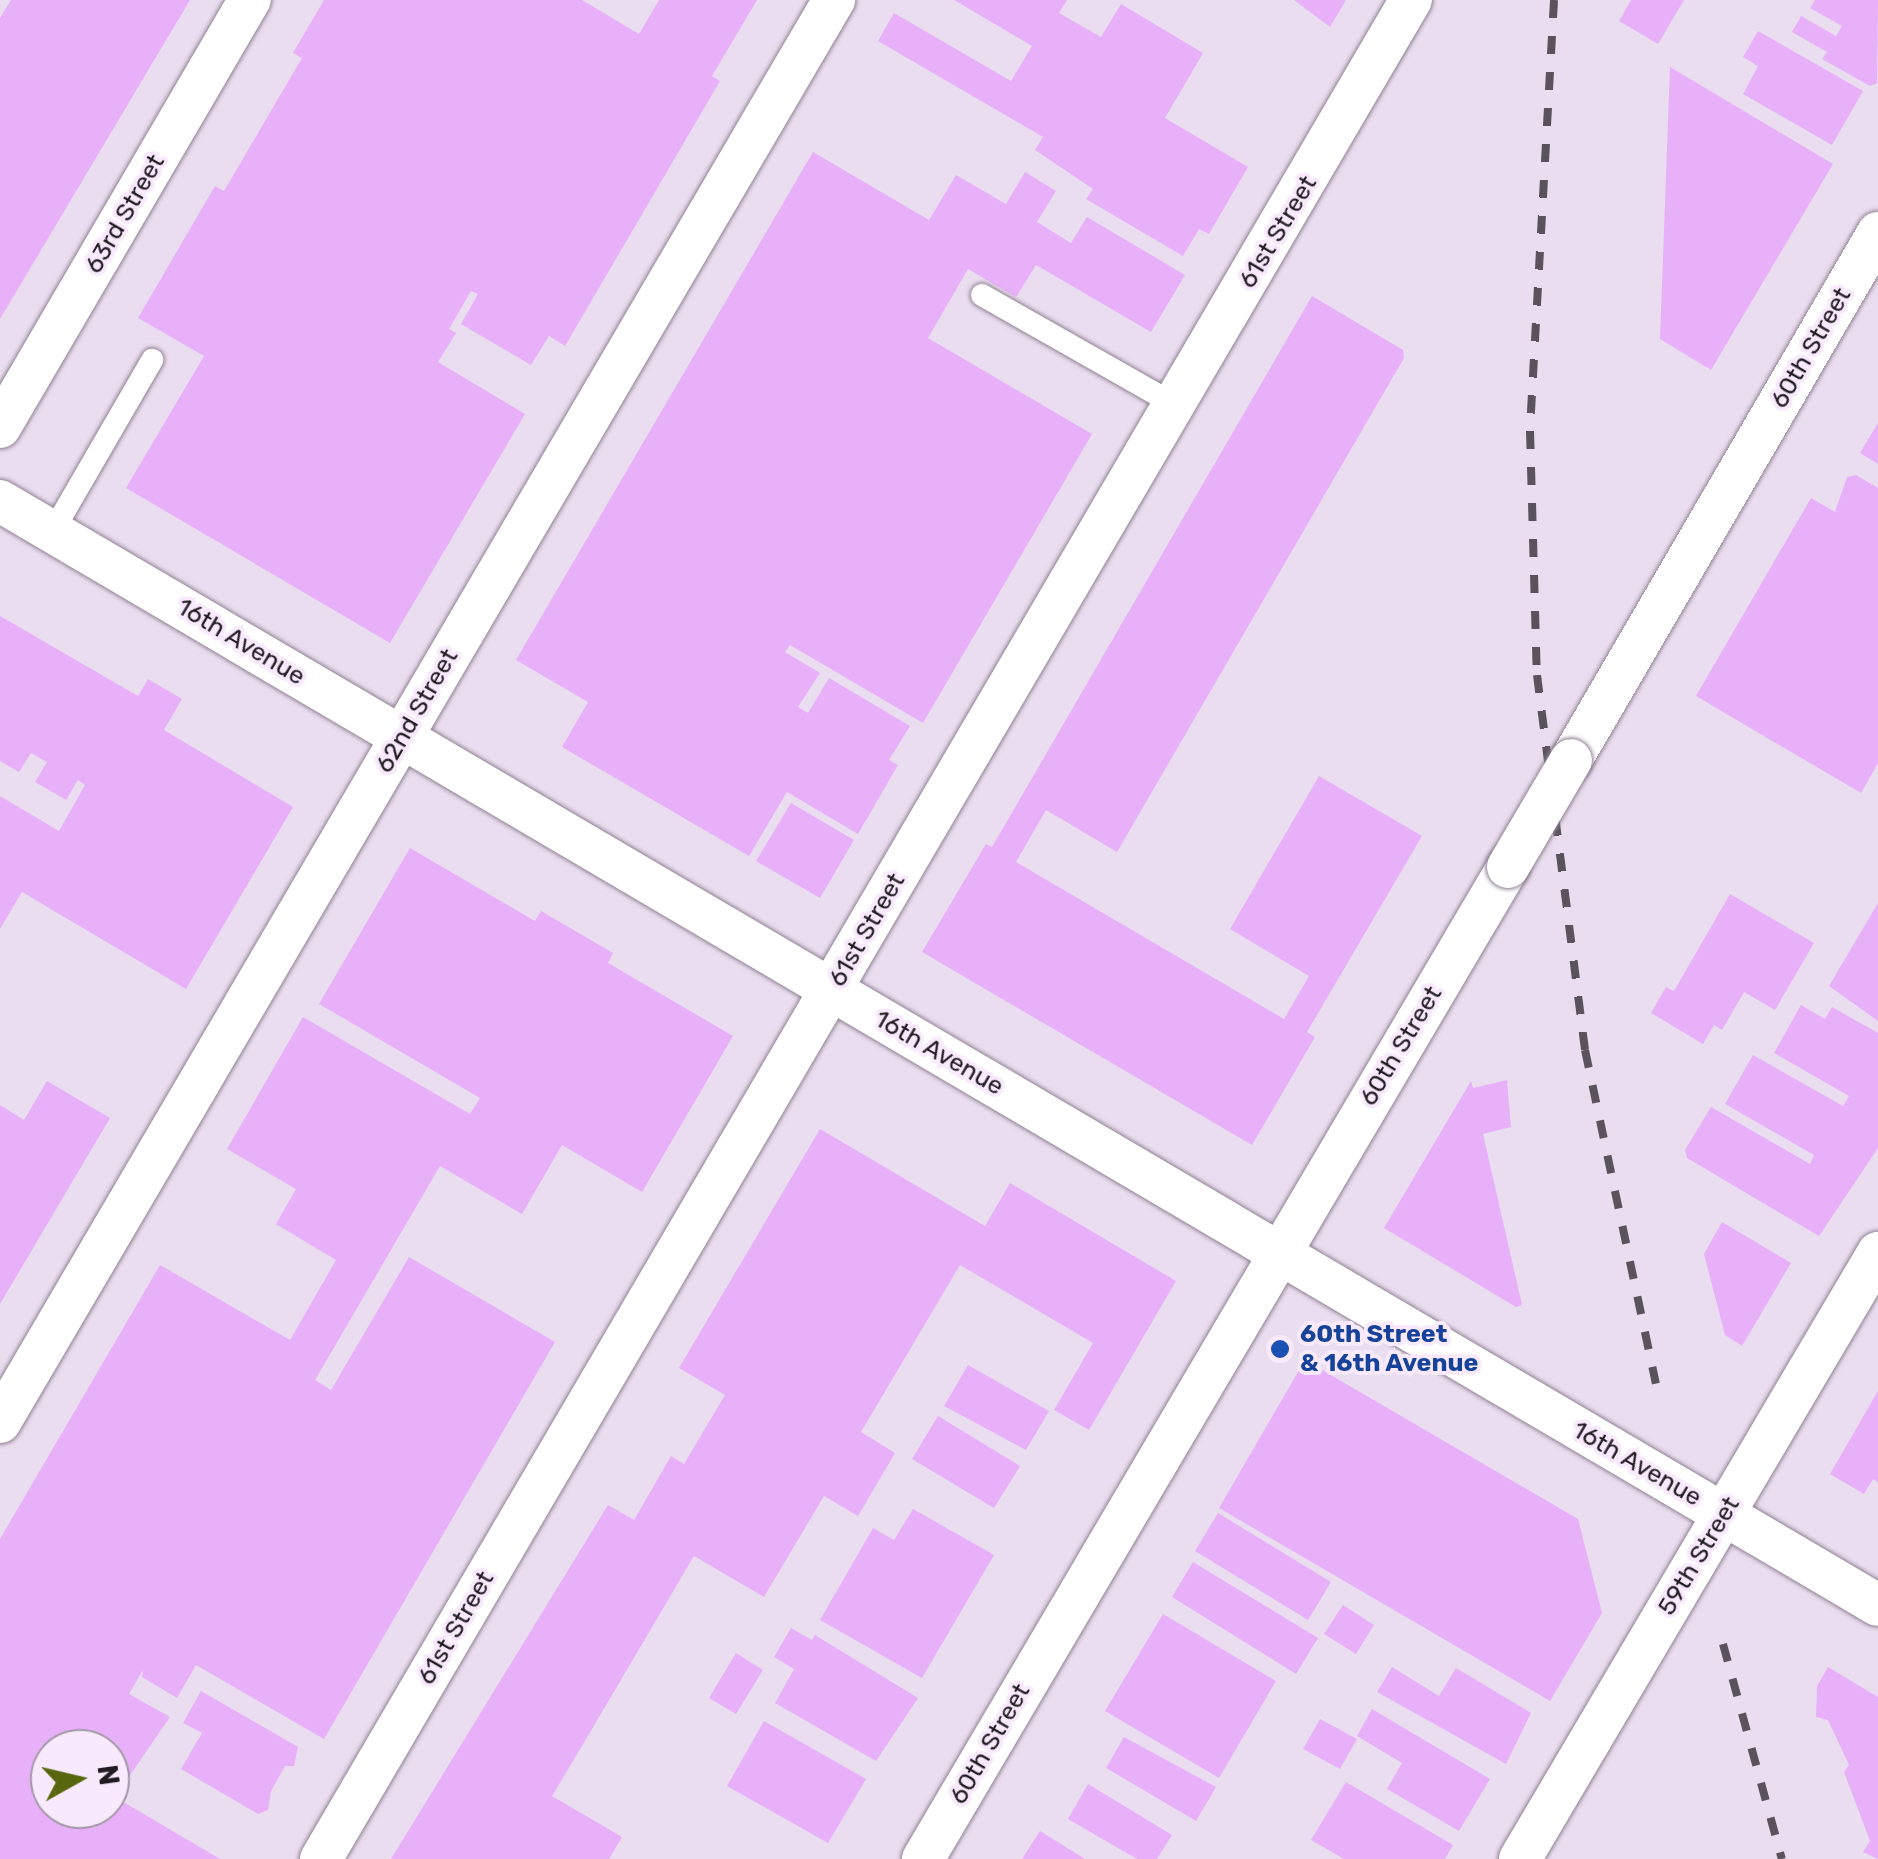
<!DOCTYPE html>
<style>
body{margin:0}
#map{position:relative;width:1878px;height:1859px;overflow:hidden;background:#eaddef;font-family:Rubik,sans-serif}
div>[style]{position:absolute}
.building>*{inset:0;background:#e7b0f9}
.roads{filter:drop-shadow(0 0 2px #8f8293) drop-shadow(0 0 2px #8f8293)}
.lane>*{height:22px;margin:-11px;padding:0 11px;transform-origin:11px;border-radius:11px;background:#fff}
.street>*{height:42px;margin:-21px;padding:0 21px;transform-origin:21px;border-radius:21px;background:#fff}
.rail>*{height:8px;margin-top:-4px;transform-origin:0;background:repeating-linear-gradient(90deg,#5a535c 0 18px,transparent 0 36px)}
.bridges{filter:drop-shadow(0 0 2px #8f8293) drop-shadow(0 0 2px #8f8293)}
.street-bridge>*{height:42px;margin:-21px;padding:0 21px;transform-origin:21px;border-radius:21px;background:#fff}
.dots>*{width:28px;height:28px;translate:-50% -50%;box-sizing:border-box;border:5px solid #f8eafc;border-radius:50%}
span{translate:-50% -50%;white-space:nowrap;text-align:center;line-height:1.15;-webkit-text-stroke:8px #f8eafc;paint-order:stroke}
.street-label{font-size:25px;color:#211c22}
.transit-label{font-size:25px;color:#164399;font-weight:700}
.left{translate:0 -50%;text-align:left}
.north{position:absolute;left:30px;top:1729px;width:100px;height:100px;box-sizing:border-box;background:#f8eafc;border:2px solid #a298a5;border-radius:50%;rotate:82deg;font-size:28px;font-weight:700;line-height:40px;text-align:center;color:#211c22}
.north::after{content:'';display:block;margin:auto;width:35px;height:45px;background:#58670e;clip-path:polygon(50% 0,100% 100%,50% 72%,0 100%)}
</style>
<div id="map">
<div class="building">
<div style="clip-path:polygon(11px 0,190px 0,0 319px,0 18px)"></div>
<div style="clip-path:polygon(324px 0,582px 0,639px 34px,659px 0,757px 0,712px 76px,720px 81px,565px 346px,549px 336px,531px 365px,461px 324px,478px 294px,471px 291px,449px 329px,456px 333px,438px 362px,525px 414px,390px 643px,126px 488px,204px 356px,138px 318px,215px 186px,224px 191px,302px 58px,293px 53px)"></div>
<div style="clip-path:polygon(954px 0,1067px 0,1059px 13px,1101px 37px,1121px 4px,1203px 53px,1165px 118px,1248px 167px,1209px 234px,1199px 229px,1183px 256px,1086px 199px,1093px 189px,1035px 150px,1043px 137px,878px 41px,894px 13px,1011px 81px,1032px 46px)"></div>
<div style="clip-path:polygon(1294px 0,1346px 0,1330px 27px)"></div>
<div style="clip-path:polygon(1631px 0,1684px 0,1658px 44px,1619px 21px)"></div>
<div style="clip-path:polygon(1815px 0,1878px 0,1877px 83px,1870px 86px,1822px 59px,1827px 52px,1792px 32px,1801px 16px,1836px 36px,1842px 26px,1810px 8px)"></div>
<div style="clip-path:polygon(1758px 31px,1863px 91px,1832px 145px,1743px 94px,1758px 66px,1743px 57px)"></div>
<div style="clip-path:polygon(1670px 67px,1833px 164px,1711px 370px,1660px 339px)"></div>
<div style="clip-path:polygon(813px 152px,929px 220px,956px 175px,1006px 204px,1025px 172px,1056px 191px,1037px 222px,1071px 243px,1087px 217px,1185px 275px,1151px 332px,1036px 265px,1016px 297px,968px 269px,928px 338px,1092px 434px,923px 723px,790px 645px,785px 652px,820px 673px,798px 707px,808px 713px,829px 678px,910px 726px,889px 760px,898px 765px,858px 834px,787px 792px,749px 856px,562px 747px,588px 702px,516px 660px)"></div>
<div style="clip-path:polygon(1312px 296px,1403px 350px,1404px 358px,1117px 852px,1046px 810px,1016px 862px,1284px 1019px,1309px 976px,1230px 929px,1319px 776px,1422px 836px,1307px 1032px,1315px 1037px,1252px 1145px,922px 952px,986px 844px,992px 847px)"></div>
<div style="clip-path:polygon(1878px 423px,1878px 464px,1860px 453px)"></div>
<div style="clip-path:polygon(1856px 475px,1878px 488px,1878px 763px,1861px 793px,1696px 696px,1811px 498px,1835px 512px,1847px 477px)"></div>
<div style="clip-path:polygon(0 616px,138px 696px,148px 679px,182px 699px,164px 730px,293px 807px,186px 989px,22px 892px,0 929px,0 796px,59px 831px,85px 785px,78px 780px,66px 800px,35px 782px,47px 762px,38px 757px,31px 753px,19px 772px,0 761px)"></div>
<div style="clip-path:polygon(791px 803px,854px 840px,820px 898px,756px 861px)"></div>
<div style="clip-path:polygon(evenodd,410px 848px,535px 921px,541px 911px,613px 953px,608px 963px,733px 1036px,642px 1192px,562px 1145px,522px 1214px,440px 1166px,315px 1380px,331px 1390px,409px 1257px,555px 1342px,324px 1739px,196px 1665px,177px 1698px,142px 1677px,143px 1670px,129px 1694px,170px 1717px,115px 1797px,220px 1859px,0 1859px,0 1539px,160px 1265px,290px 1340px,336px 1260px,276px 1224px,296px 1189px,227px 1149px,303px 1017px,470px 1114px,480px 1098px,319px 1004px,410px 848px,50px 1749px,110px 1749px,110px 1809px,50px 1809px,50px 1749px)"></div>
<div style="clip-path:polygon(1730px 894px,1814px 943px,1775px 1010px,1744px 992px,1722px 1030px,1714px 1025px,1703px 1044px,1651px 1013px,1666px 987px,1674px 991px)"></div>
<div style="clip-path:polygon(1878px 903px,1878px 1021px,1829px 986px)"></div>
<div style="clip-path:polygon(1801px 1005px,1825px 1019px,1832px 1007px,1878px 1033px,1878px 1148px,1819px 1236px,1687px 1158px,1685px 1150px,1711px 1107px,1810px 1164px,1814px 1155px,1725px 1104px,1753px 1055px,1843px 1106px,1849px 1096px,1774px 1053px)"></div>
<div style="clip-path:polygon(1507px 1080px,1511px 1127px,1483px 1134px,1522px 1305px,1516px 1307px,1384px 1228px,1471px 1081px,1473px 1088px)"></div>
<div style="clip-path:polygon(47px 1081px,110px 1118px,0 1304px,0 1105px,24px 1120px)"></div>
<div style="clip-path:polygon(820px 1129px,985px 1226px,1010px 1183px,1176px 1281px,1089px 1430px,1054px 1410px,1093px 1343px,960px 1265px,861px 1432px,895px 1453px,858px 1516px,824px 1496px,764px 1597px,694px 1556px,576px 1756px,552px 1796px,622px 1837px,609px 1859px,391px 1859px,608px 1505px,634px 1520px,671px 1456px,684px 1464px,725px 1395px,679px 1368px)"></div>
<div style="clip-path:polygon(1722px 1222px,1791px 1263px,1742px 1346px,1725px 1335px,1704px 1254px)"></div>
<div style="clip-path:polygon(1305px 1360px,1578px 1519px,1602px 1613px,1550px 1701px,1219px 1508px)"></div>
<div style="clip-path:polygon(968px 1365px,1049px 1411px,1026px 1450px,944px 1406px)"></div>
<div style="clip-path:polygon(1878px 1391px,1878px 1482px,1873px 1479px,1864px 1494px,1830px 1474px)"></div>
<div style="clip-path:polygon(938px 1416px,1020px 1466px,994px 1508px,912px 1459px)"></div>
<div style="clip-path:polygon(913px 1509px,994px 1555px,922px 1678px,820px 1620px,873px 1528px,894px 1540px)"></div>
<div style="clip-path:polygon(1218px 1513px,1331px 1582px,1308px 1620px,1195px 1551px)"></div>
<div style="clip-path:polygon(1193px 1562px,1318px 1638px,1296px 1674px,1172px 1597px)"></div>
<div style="clip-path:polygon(1343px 1605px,1374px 1625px,1356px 1654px,1324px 1634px)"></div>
<div style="clip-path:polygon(1163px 1614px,1276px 1681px,1219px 1778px,1105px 1711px)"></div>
<div style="clip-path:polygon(791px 1628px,812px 1640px,815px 1635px,918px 1698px,876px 1761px,775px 1703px,794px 1669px,774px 1657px)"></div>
<div style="clip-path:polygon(736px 1653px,763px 1670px,736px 1714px,709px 1698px)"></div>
<div style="clip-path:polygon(1392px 1667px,1439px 1696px,1456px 1668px,1531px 1713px,1506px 1764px,1377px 1692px)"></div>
<div style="clip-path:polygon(1828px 1667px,1878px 1697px,1878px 1859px,1863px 1852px,1870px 1841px,1844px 1772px,1849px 1765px,1828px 1720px,1816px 1717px,1817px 1686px)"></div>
<div style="clip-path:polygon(201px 1691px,298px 1747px,294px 1766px,285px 1766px,271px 1791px,268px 1810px,258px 1814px,181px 1769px,202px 1733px,183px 1723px)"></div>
<div style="clip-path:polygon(1372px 1709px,1490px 1779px,1459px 1831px,1387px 1789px,1402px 1763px,1357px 1736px)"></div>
<div style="clip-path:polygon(1320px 1719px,1357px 1739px,1340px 1769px,1303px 1749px)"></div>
<div style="clip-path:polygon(764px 1721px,866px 1779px,828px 1843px,727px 1786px)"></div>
<div style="clip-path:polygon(1124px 1737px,1216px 1787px,1196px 1821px,1106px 1768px)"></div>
<div style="clip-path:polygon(1346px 1782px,1453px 1845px,1445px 1859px,1344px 1859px,1311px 1840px)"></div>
<div style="clip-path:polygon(1088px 1784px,1172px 1835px,1157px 1859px,1137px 1859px,1068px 1819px)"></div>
<div style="clip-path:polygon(1040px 1831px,1085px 1859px,1022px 1859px)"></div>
</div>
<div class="roads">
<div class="lane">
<div style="left:982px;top:295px;width:223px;rotate:29.6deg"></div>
<div style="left:53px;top:531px;width:198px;rotate:-59.9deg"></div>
</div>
<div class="street">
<div style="left:0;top:427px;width:495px;rotate:-59.7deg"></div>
<div style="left:0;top:501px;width:2178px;rotate:30.45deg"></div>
<div style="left:1571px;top:760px;width:610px;rotate:-59.78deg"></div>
<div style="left:0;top:1422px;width:1649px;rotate:-59.61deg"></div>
<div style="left:321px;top:1859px;width:2155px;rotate:-59.62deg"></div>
<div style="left:923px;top:1859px;width:1152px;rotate:-59.47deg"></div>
<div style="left:1520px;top:1859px;width:704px;rotate:-59.43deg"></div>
</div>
</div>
<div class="rail">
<div style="left:1554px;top:0;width:432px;rotate:93.2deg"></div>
<div style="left:1530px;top:431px;width:244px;rotate:88.4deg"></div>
<div style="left:1537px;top:675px;width:378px;rotate:82.7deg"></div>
<div style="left:1585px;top:1050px;width:341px;rotate:78deg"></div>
<div style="left:1723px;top:1644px;width:223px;rotate:74.7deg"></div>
</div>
<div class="bridges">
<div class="street-bridge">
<div style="left:1508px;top:867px;width:124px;rotate:-59.5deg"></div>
</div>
</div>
<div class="dots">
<div style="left:1280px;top:1349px;background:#1a4fb4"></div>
</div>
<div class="street-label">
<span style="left:125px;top:214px;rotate:-60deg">63rd Street</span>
<span style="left:1278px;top:232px;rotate:-59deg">61st Street</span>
<span style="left:1811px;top:348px;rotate:-60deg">60th Street</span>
<span style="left:241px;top:642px;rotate:31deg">16th Avenue</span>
<span style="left:417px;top:711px;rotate:-60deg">62nd Street</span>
<span style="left:867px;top:930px;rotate:-60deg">61st Street</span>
<span style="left:1401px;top:1046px;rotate:-59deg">60th Street</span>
<span style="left:939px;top:1053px;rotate:30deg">16th Avenue</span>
<span style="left:1637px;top:1464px;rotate:30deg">16th Avenue</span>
<span style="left:1699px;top:1556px;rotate:-59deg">59th Street</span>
<span style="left:456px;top:1628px;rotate:-60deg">61st Street</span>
<span style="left:990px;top:1744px;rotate:-60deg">60th Street</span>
</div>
<div class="transit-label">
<span class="left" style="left:1300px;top:1349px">60th Street<br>&amp; 16th Avenue</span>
</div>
<div class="north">N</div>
</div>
